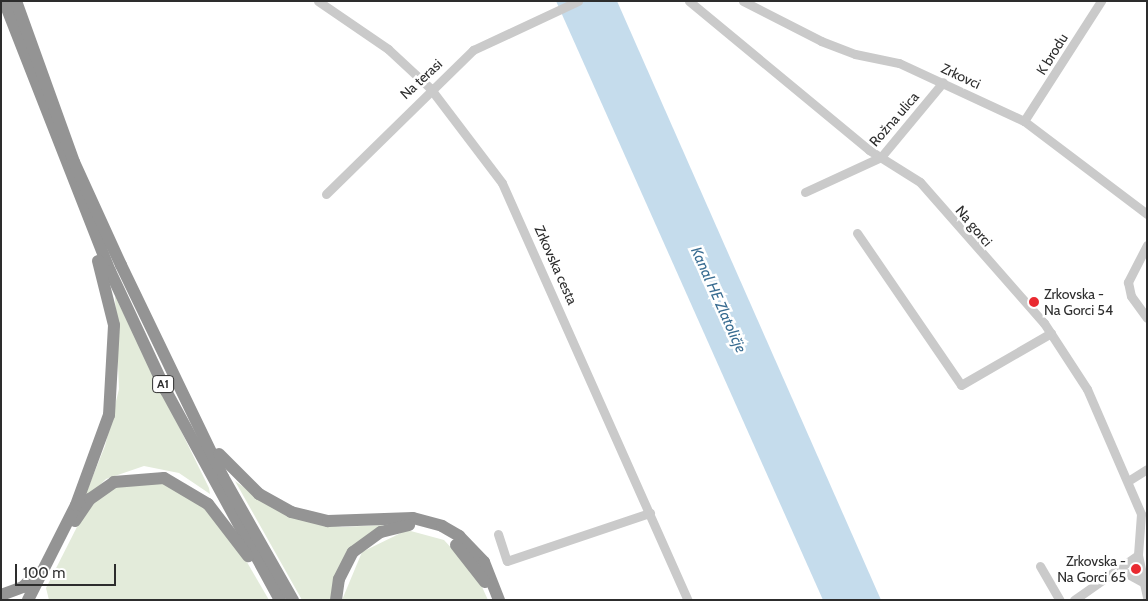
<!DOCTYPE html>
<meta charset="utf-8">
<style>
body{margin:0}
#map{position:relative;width:1148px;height:601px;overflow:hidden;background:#fff;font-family:Cabin,sans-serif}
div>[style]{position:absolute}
.green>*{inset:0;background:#e3ebda}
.water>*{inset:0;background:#c5dcec}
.minor>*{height:9px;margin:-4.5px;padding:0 4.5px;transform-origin:4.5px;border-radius:4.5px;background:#cacaca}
.highway>*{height:12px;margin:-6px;padding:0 6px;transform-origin:6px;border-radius:6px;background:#949494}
.dots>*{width:14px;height:14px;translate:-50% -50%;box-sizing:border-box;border:2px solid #fff;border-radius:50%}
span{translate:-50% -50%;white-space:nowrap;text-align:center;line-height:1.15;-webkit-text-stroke:5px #fff;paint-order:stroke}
.shield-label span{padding:1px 4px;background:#fff;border:1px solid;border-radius:4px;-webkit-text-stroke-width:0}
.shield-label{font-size:12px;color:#2d2d2d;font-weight:700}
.street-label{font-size:14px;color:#2d2d2d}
.poi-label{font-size:14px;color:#2d2d2d}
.left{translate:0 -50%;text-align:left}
.right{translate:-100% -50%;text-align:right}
.water-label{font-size:15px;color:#396c91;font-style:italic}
.frame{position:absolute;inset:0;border:2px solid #2d2d2d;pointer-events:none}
.scale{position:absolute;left:15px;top:564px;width:101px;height:22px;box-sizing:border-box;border:2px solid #2d2d2d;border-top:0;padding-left:6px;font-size:15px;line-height:18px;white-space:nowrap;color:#2d2d2d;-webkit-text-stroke:4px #fff;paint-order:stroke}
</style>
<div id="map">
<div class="green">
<div style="clip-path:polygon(115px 296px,209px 488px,210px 494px,179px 473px,144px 466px,106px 479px,82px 503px,105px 446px,119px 389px)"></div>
<div style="clip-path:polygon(160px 481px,195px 497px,244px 557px,269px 600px,49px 600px,46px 588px,82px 517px,108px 488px)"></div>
<div style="clip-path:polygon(235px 481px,265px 502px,309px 522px,342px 527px,383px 525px,346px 553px,332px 600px,302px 600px)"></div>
<div style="clip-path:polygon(407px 530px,444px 540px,477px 576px,488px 600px,342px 600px,362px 552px)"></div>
</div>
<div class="water">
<div style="clip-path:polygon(556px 1px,617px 1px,881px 600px,823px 600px)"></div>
</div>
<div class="minor">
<div style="left:318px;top:1px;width:85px;rotate:34.4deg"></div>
<div style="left:388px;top:49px;width:57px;rotate:42.9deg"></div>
<div style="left:430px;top:88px;width:119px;rotate:52.8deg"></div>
<div style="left:502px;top:183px;width:457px;rotate:66deg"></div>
<div style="left:689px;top:1px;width:234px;rotate:39.6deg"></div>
<div style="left:869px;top:150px;width:60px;rotate:32.1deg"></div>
<div style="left:920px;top:182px;width:188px;rotate:48.7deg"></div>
<div style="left:1044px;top:323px;width:79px;rotate:56.9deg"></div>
<div style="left:1087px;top:389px;width:136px;rotate:66.6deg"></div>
<div style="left:1141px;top:514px;width:41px;rotate:94.2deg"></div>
<div style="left:1138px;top:555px;width:43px;rotate:77.9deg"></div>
<div style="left:743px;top:1px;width:88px;rotate:27.1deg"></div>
<div style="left:821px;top:41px;width:36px;rotate:21deg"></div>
<div style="left:855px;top:54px;width:45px;rotate:11.6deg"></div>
<div style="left:899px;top:63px;width:138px;rotate:24.9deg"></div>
<div style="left:1024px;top:121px;width:154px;rotate:37.1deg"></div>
<div style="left:1024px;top:121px;width:143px;rotate:-57.3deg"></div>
<div style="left:805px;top:192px;width:84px;rotate:-24.7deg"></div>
<div style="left:881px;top:157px;width:97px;rotate:-50.4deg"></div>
<div style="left:326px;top:194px;width:206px;rotate:-44.4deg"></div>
<div style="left:473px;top:50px;width:116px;rotate:-25deg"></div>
<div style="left:857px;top:233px;width:184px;rotate:55.6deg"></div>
<div style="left:961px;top:385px;width:104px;rotate:-30deg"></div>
<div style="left:1147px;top:245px;width:42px;rotate:117.2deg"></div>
<div style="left:1128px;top:282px;width:14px;rotate:78deg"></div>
<div style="left:1131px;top:296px;width:27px;rotate:54deg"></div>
<div style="left:1128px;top:481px;width:22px;rotate:-32deg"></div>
<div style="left:498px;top:534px;width:28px;rotate:72deg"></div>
<div style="left:507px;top:561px;width:151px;rotate:-18.6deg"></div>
<div style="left:1040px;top:566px;width:39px;rotate:60deg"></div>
<div style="left:1119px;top:569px;width:26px;rotate:29deg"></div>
<div style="left:1074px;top:600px;width:78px;rotate:-35.1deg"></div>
</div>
<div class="highway">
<div style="left:4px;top:1px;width:290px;rotate:68.6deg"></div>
<div style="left:110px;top:271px;width:132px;rotate:65deg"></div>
<div style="left:166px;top:391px;width:238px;rotate:61.4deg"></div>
<div style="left:16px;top:1px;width:171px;rotate:70.2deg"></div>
<div style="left:74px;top:162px;width:113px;rotate:65.5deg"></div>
<div style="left:121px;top:265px;width:235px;rotate:64.3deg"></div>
<div style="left:223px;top:477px;width:142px;rotate:60.4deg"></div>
<div style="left:219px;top:454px;width:57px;rotate:45deg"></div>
<div style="left:259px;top:494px;width:37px;rotate:29deg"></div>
<div style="left:291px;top:512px;width:38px;rotate:14deg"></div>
<div style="left:328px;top:521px;width:85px;rotate:-2deg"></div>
<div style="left:413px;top:518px;width:30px;rotate:15deg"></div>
<div style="left:442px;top:526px;width:20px;rotate:30deg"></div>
<div style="left:459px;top:536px;width:36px;rotate:46deg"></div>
<div style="left:484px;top:562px;width:41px;rotate:68.5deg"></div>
<div style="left:75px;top:521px;width:27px;rotate:-56deg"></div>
<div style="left:90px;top:499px;width:29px;rotate:-35deg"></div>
<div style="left:114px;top:482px;width:50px;rotate:-4.6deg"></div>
<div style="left:164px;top:478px;width:51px;rotate:30.6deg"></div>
<div style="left:208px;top:504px;width:66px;rotate:52.4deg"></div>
<div style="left:456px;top:545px;width:47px;rotate:51.9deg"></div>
<div style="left:1px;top:595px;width:23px;rotate:-20deg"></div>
<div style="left:23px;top:587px;width:20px;rotate:-45deg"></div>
<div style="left:28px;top:600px;width:106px;rotate:-63.2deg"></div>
<div style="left:76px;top:505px;width:96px;rotate:-69.9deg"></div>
<div style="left:109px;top:415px;width:90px;rotate:-86.8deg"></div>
<div style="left:114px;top:325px;width:66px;rotate:-104deg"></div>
<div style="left:336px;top:600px;width:21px;rotate:-82deg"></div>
<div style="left:339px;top:579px;width:30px;rotate:-63deg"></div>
<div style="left:353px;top:552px;width:34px;rotate:-36deg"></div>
<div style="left:381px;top:532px;width:29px;rotate:-14deg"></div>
</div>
<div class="dots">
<div style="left:1034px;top:302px;background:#e92a31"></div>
<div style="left:1136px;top:569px;background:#e92a31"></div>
</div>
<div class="shield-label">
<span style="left:163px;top:384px">A1</span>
</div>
<div class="street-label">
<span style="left:1052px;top:54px;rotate:-58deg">K brodu</span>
<span style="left:961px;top:76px;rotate:25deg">Zrkovci</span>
<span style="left:421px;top:79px;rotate:-43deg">Na terasi</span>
<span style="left:894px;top:119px;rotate:-49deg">Rožna ulica</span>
<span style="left:974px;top:226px;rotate:50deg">Na gorci</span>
<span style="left:556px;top:265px;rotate:66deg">Zrkovska cesta</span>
</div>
<div class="poi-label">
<span class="left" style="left:1044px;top:302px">Zrkovska -<br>Na Gorci 54</span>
<span class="right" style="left:1126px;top:569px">Zrkovska -<br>Na Gorci 65</span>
</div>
<div class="water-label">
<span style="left:718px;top:300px;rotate:66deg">Kanal HE Zlatoličje</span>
</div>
<div class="frame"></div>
<div class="scale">100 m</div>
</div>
